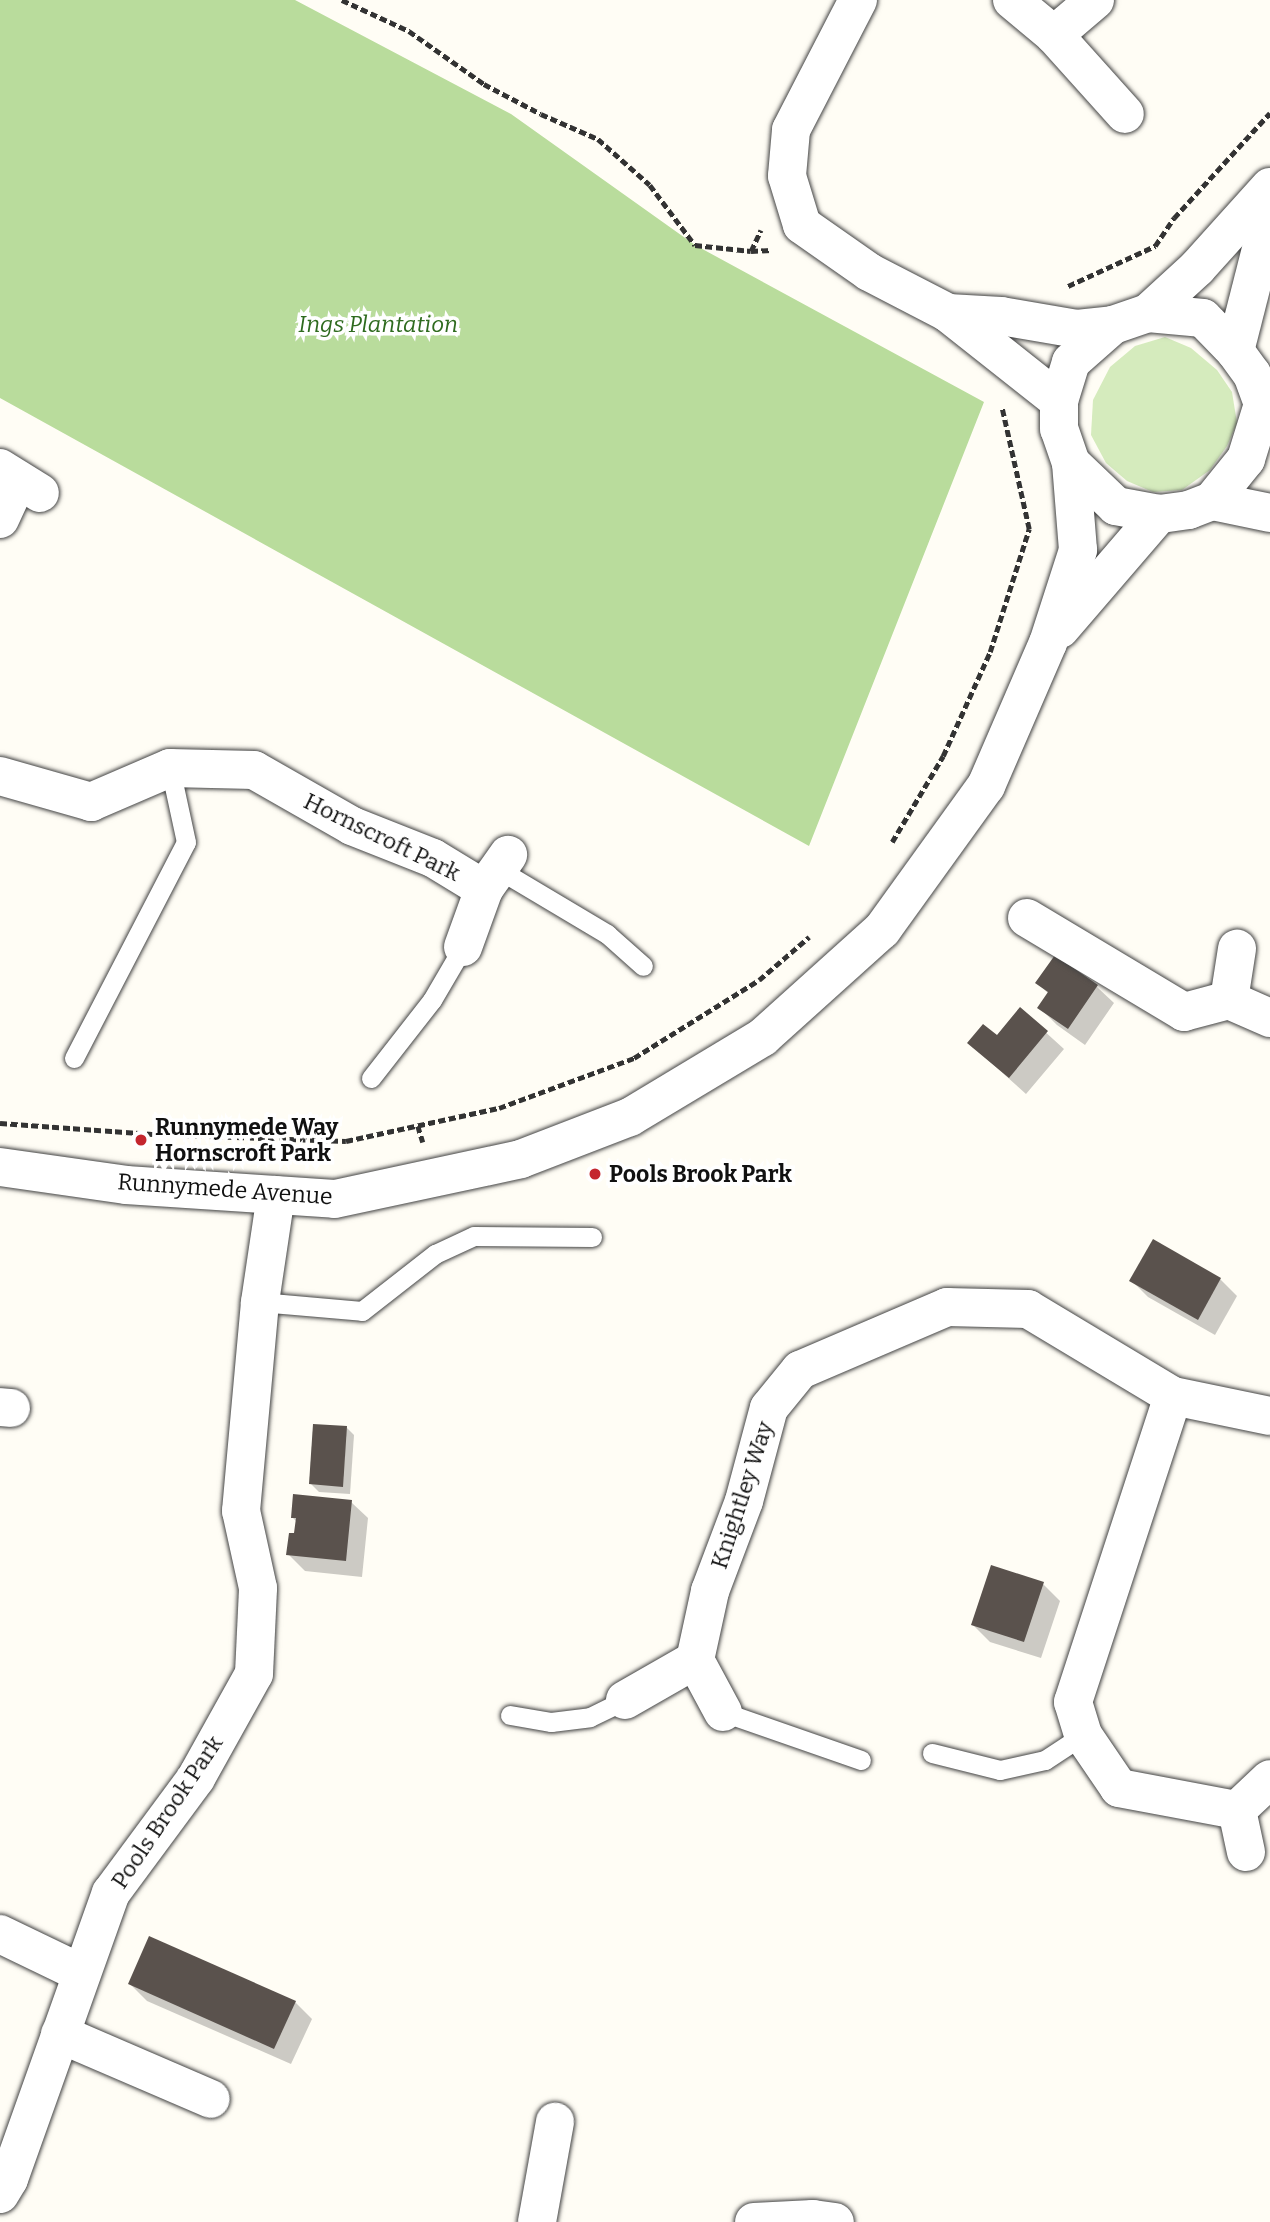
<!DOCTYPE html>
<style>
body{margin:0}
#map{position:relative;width:1270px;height:2222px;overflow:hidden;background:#fffdf5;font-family:Bitter,serif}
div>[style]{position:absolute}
.green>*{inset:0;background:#d5ebbd}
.forest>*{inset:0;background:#b9dc9c}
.shadow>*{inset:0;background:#0003}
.building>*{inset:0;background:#5a524d}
.path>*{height:4.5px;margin-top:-2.25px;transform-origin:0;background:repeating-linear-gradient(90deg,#333 0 7px,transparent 0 10.5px)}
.roads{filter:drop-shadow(0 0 2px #444) drop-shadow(0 0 2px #444)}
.service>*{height:19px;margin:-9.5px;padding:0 9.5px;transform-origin:9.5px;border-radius:9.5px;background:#fff}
.minor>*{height:38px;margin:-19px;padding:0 19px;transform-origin:19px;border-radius:19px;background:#fff}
.tertiary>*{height:38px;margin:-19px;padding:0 19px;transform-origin:19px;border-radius:19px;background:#fff}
.dots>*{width:19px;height:19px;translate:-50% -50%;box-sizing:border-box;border:4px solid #fff;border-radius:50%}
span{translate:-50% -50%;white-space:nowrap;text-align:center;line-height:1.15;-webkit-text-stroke:7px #fff;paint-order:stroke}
.park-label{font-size:23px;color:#2f6b1f;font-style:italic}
.street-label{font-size:23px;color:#111}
.poi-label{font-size:23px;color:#111;font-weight:700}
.left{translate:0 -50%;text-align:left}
</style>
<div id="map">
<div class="green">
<div style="clip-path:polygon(1165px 337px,1191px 348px,1217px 370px,1232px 392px,1237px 423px,1227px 446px,1210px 470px,1182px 490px,1153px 492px,1127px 481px,1106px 463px,1091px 435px,1093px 400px,1110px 367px,1135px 346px)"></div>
</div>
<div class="forest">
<div style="clip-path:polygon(0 0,295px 0,511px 114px,695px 245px,984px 402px,809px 846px,0 398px)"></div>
</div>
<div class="shadow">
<div style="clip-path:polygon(1056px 958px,1097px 987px,1114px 1003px,1085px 1045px,1057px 1025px,1040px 1008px,1049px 994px,1037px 983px)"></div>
<div style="clip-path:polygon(1020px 1009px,1064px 1049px,1026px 1094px,969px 1043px,997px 1038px)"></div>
<div style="clip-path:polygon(1220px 1279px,1237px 1296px,1215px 1335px,1148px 1297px,1131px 1280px)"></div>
<div style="clip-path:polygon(346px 1427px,354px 1435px,350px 1494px,319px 1492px,311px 1484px)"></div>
<div style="clip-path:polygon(351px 1502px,368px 1518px,362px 1577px,305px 1571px,288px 1554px,296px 1535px,297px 1522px,292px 1517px)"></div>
<div style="clip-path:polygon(1043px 1584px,1060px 1601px,1041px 1658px,990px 1642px,973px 1625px)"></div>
<div style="clip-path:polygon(130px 1984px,295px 2002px,312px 2019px,291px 2064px,147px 2001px)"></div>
</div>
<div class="building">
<div style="clip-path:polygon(1055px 955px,1098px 985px,1068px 1029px,1037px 1008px,1048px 992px,1035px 983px)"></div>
<div style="clip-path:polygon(1020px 1007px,1048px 1031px,1009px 1078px,967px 1043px,983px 1024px,997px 1035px)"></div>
<div style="clip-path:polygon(1153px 1239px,1221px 1278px,1198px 1320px,1129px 1281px)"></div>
<div style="clip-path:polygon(313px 1424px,347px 1426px,343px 1487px,309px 1484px)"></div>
<div style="clip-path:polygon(293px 1494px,352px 1500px,346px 1561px,286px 1555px,289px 1533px,294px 1533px,296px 1518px,291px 1518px)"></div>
<div style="clip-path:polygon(991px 1565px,1044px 1582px,1024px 1642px,971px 1625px)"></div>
<div style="clip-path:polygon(149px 1936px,296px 2001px,274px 2049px,128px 1984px)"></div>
</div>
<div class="path">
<div style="left:342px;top:0;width:74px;rotate:24.8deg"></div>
<div style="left:409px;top:31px;width:92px;rotate:35.2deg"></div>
<div style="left:484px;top:84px;width:64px;rotate:27.8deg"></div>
<div style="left:541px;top:114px;width:62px;rotate:23.7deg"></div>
<div style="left:598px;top:139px;width:69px;rotate:41.5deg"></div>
<div style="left:650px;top:185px;width:75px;rotate:53.1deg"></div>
<div style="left:695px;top:245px;width:56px;rotate:6.1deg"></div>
<div style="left:751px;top:251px;width:23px;rotate:-65deg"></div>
<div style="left:751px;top:251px;width:20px;rotate:-3deg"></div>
<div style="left:1068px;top:286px;width:96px;rotate:-24.7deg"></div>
<div style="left:1155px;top:246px;width:34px;rotate:-56deg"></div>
<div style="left:1174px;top:218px;width:142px;rotate:-47.6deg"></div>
<div style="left:892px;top:842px;width:100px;rotate:-59.3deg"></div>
<div style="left:943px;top:756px;width:114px;rotate:-65.7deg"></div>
<div style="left:990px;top:652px;width:129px;rotate:-72.4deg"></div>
<div style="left:1029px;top:529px;width:124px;rotate:-102.6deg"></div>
<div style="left:0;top:1123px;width:153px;rotate:4.1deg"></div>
<div style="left:153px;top:1134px;width:193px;rotate:2.1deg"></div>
<div style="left:346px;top:1141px;width:157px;rotate:-12.2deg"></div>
<div style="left:499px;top:1108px;width:144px;rotate:-20.3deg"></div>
<div style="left:634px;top:1058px;width:147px;rotate:-32deg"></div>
<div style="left:759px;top:980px;width:66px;rotate:-40.7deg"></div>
<div style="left:418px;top:1126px;width:17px;rotate:73deg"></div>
</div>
<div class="roads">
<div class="service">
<div style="left:498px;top:869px;width:127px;rotate:30.8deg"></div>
<div style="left:607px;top:934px;width:48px;rotate:41.6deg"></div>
<div style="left:74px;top:1058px;width:243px;rotate:-62.6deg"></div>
<div style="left:186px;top:842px;width:76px;rotate:-102.2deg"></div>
<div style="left:371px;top:1078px;width:99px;rotate:-52deg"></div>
<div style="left:432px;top:1000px;width:61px;rotate:-59.7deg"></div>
<div style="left:260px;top:1302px;width:102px;rotate:5deg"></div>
<div style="left:362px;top:1311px;width:93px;rotate:-38deg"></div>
<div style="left:435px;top:1254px;width:43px;rotate:-24.8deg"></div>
<div style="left:474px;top:1236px;width:118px;rotate:0.5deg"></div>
<div style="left:723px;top:1712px;width:146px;rotate:19.2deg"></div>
<div style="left:510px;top:1715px;width:42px;rotate:9.7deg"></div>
<div style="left:551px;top:1722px;width:39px;rotate:-7deg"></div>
<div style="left:590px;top:1717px;width:39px;rotate:-26deg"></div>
<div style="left:932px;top:1753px;width:70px;rotate:14deg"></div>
<div style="left:1000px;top:1770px;width:46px;rotate:-12.5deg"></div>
<div style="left:1045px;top:1760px;width:45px;rotate:-33.3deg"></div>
</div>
<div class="minor">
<div style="left:858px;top:0;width:146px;rotate:117.3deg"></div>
<div style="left:791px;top:130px;width:46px;rotate:95deg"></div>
<div style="left:787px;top:176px;width:51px;rotate:73deg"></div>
<div style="left:802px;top:225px;width:82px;rotate:35deg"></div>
<div style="left:869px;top:272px;width:89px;rotate:27.4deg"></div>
<div style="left:948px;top:313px;width:142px;rotate:38.4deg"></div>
<div style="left:1012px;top:0;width:55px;rotate:39.8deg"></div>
<div style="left:1095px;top:0;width:54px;rotate:139.5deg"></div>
<div style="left:1054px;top:35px;width:106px;rotate:48.1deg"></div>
<div style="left:948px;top:313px;width:53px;rotate:3.2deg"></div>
<div style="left:1001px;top:316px;width:77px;rotate:9.7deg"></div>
<div style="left:1077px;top:329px;width:36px;rotate:-6deg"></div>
<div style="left:0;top:468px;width:47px;rotate:32deg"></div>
<div style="left:0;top:519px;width:43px;rotate:-65.2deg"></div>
<div style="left:0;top:776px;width:95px;rotate:15.9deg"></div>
<div style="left:91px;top:802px;width:86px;rotate:-23.3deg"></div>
<div style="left:170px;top:768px;width:84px;rotate:1.4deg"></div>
<div style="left:254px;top:770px;width:113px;rotate:29.7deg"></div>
<div style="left:352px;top:826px;width:87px;rotate:21.6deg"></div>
<div style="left:433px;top:858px;width:60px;rotate:31.3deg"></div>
<div style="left:1027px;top:918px;width:183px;rotate:30.9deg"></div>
<div style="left:1184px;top:1012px;width:47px;rotate:-14.9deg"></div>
<div style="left:1229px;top:1000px;width:52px;rotate:-81.1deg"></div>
<div style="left:463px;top:947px;width:62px;rotate:-70.1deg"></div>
<div style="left:484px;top:889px;width:42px;rotate:-54.8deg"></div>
<div style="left:1229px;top:1000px;width:45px;rotate:23.7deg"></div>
<div style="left:1173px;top:1396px;width:322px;rotate:108.1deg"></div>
<div style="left:1073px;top:1702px;width:34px;rotate:73deg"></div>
<div style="left:1083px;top:1735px;width:64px;rotate:55.8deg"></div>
<div style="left:1119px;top:1788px;width:120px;rotate:10.6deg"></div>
<div style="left:0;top:1407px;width:11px;rotate:5deg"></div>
<div style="left:695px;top:1660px;width:71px;rotate:-77.7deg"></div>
<div style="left:710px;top:1591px;width:96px;rotate:-69.3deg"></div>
<div style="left:744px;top:1501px;width:96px;rotate:-75deg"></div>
<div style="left:769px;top:1408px;width:49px;rotate:-50.8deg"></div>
<div style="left:800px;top:1370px;width:160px;rotate:-23.2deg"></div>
<div style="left:947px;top:1307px;width:81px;rotate:1.4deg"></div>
<div style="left:1028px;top:1309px;width:169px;rotate:31deg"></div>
<div style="left:1173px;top:1396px;width:99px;rotate:11.7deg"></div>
<div style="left:625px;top:1700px;width:81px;rotate:-29.7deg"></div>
<div style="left:695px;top:1660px;width:59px;rotate:61.7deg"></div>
<div style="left:1246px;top:1852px;width:43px;rotate:-102.1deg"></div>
<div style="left:1237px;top:1810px;width:45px;rotate:-43.2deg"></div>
<div style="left:0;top:1934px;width:90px;rotate:25.7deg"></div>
<div style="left:60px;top:2034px;width:164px;rotate:23.3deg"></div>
<div style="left:0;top:2194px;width:17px;rotate:-59deg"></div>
<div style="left:9px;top:2179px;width:304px;rotate:-70.4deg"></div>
<div style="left:111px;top:1893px;width:143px;rotate:-53.5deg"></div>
<div style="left:196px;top:1778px;width:119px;rotate:-60.9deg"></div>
<div style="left:254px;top:1674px;width:86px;rotate:-87.3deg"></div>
<div style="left:258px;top:1588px;width:79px;rotate:-102.4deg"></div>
<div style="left:241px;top:1511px;width:210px;rotate:-84.8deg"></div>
<div style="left:260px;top:1302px;width:108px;rotate:-81.5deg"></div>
<div style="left:537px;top:2222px;width:102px;rotate:-79.8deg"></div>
<div style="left:754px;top:2222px;width:59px;rotate:-2.9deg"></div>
<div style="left:813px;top:2219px;width:22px;rotate:8deg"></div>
</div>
<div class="tertiary">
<div style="left:1148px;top:313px;width:55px;rotate:5.2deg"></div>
<div style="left:1203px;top:318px;width:46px;rotate:45.9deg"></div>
<div style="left:1235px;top:351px;width:29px;rotate:54deg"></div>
<div style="left:1252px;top:374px;width:32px;rotate:70deg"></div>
<div style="left:1263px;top:404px;width:58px;rotate:107.2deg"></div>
<div style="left:1246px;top:459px;width:54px;rotate:129deg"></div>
<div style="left:1212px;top:501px;width:25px;rotate:159deg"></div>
<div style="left:1189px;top:510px;width:30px;rotate:172deg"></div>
<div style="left:1159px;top:514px;width:44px;rotate:-169.5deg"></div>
<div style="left:1116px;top:506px;width:62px;rotate:-136.3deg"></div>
<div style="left:1071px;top:463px;width:36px;rotate:-109deg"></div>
<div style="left:1059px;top:429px;width:28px;rotate:-90deg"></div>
<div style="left:1059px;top:401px;width:41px;rotate:-72.9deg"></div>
<div style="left:1071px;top:362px;width:56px;rotate:-41.4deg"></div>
<div style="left:1113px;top:325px;width:37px;rotate:-19deg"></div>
<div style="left:1148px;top:313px;width:67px;rotate:-42.6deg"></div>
<div style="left:1197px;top:268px;width:109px;rotate:-48deg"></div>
<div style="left:1235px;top:351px;width:141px;rotate:-75.7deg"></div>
<div style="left:1212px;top:501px;width:59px;rotate:11.7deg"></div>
<div style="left:1060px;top:629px;width:152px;rotate:-49.3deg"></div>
<div style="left:0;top:1167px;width:127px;rotate:8.1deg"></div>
<div style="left:126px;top:1185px;width:209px;rotate:3.8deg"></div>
<div style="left:335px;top:1199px;width:190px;rotate:-12.1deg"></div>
<div style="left:521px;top:1159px;width:117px;rotate:-21.1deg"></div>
<div style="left:630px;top:1117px;width:155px;rotate:-31deg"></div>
<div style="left:763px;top:1037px;width:160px;rotate:-42deg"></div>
<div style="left:882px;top:930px;width:178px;rotate:-54.2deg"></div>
<div style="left:986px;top:786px;width:156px;rotate:-66.6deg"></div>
<div style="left:1048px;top:643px;width:98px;rotate:-72.1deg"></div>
<div style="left:1078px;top:550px;width:87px;rotate:-94.6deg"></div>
</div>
</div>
<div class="dots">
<div style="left:141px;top:1140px;background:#c4262e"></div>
<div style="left:595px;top:1174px;background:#c4262e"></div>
</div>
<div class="park-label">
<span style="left:378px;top:324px">Ings Plantation</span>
</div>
<div class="street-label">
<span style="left:382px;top:837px;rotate:26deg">Hornscroft Park</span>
<span style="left:225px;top:1189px;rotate:4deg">Runnymede Avenue</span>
<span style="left:742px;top:1495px;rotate:-72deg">Knightley Way</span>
<span style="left:167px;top:1812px;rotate:-56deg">Pools Brook Park</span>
</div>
<div class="poi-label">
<span class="left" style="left:155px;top:1140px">Runnymede Way<br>Hornscroft Park</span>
<span class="left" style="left:609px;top:1174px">Pools Brook Park</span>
</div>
</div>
